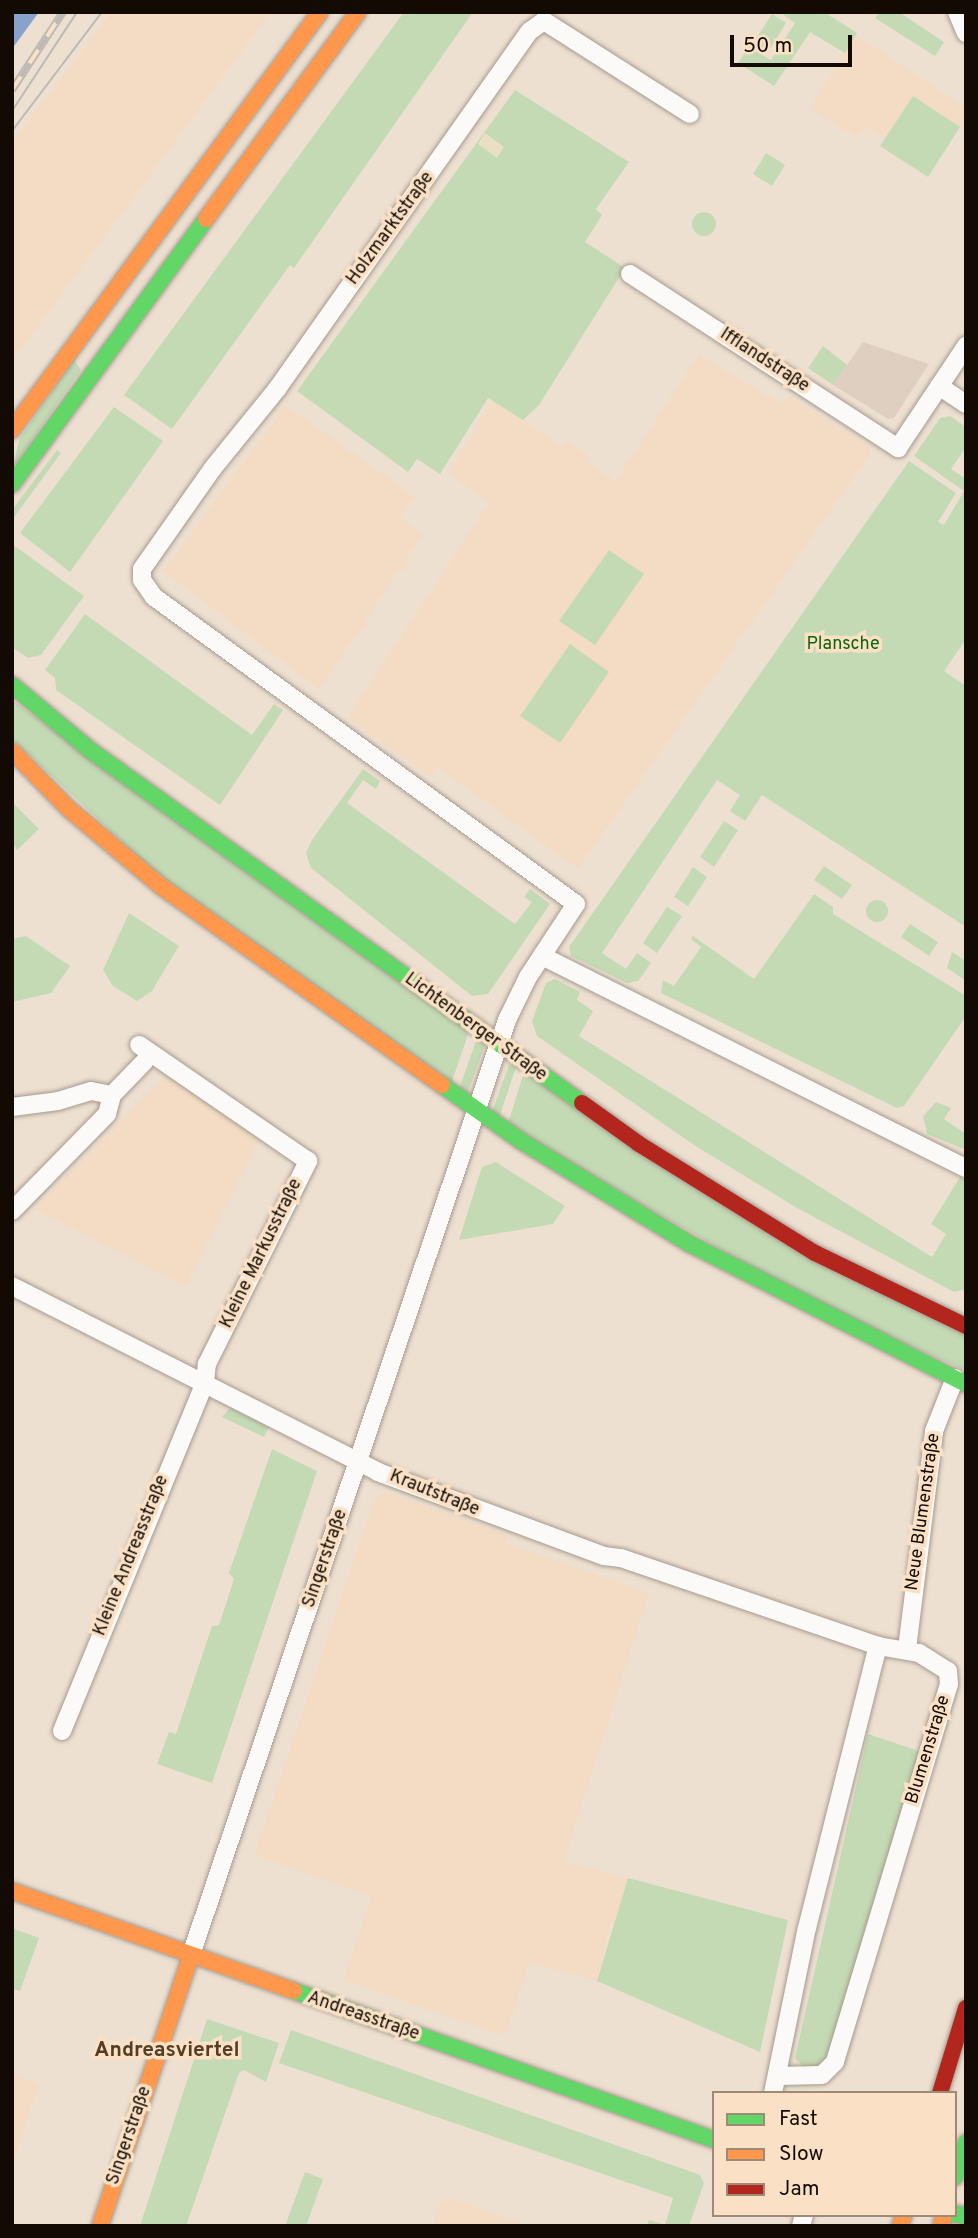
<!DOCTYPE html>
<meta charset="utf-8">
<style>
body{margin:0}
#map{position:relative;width:978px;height:2238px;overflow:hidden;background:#eee0d1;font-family:Overpass,sans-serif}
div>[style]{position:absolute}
.built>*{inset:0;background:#f3dcc3}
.industrial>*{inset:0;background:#dfcfc0}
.green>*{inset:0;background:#c3dab4}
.round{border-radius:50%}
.sand>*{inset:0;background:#eadec3}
.water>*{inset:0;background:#89a2cc}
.roads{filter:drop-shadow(0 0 2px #a59b8f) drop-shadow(0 0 2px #a59b8f)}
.street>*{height:18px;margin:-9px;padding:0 9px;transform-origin:9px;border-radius:9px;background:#fcfaf8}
.fast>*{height:16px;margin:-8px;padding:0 8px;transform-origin:8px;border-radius:8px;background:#63d668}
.slow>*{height:16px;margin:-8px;padding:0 8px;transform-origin:8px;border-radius:8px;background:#ff974d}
.jam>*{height:16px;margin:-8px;padding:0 8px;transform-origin:8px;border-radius:8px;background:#b3261e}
.tram>*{height:2px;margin:-1px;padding:0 1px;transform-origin:1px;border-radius:1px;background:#bdb9b5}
.rail>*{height:8px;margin-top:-4px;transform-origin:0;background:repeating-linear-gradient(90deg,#fae1c5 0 16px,#bdb9b5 0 32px);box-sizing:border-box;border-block:2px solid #bdb9b5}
span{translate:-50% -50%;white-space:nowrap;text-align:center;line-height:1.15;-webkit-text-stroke:7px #fae1c5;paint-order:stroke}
.street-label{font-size:18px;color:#120a03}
.park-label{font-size:18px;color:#0c640c}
.quarter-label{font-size:21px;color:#523e27;font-weight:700}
.frame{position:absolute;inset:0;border:14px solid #120a03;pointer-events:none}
.legend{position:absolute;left:712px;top:2091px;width:245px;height:126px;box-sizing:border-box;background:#fae1c5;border:2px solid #9d8b77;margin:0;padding:9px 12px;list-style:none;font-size:21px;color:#120a03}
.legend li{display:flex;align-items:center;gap:14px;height:35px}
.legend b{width:35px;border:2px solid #9d8b77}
.scale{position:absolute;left:730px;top:35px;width:122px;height:32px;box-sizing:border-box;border:4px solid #120a03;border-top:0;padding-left:9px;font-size:21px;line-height:24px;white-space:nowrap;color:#120a03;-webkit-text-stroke:5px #fae1c5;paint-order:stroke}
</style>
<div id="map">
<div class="built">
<div style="clip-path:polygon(111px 12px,271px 12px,12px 362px,12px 142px)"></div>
<div style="clip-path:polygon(856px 35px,966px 107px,960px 127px,913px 96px,885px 138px,866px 126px,858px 138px,810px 108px)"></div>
<div style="clip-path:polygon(699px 354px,779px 403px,790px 397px,869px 446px,871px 453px,578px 869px,437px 767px,430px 777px,352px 721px,350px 713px,489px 503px,449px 473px,492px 400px,562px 446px,566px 441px,588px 454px,585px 460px,615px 481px)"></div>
<div style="clip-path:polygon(286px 405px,415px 497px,400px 518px,423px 534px,405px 561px,409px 564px,404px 571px,399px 569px,364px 622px,368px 625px,363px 632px,359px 630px,319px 689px,163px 571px)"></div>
<div style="clip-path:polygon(175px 1077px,261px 1136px,186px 1286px,34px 1209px,161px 1079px)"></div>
<div style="clip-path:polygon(387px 1492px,507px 1535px,507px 1544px,649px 1593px,564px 1861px,628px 1878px,616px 1923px,611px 1923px,597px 1981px,530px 1962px,505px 2036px,343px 1980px,371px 1896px,254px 1855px,375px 1498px)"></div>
<div style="clip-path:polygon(12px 2075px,39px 2083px,12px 2166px)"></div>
<div style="clip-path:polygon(451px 2198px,531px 2226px,432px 2226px,440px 2203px)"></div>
</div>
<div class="industrial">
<div style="clip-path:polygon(863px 342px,929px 364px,894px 418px,888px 419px,833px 385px)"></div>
</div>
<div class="green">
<div style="clip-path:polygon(404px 12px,473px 12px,294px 268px,290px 265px,172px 429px,124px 395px)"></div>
<div style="clip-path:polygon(780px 12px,824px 12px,857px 33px,845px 53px,810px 32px,774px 86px,738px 63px,749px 47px,771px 60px,795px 23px)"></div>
<div style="clip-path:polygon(879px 12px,899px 12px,944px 42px,935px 56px,875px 18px)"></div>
<div style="clip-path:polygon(772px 14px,786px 23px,768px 52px,753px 43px)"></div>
<div style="clip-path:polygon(515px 90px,629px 162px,596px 209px,602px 215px,585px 242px,625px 268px,539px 405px,523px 420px,488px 398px,440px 474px,417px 459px,408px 472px,297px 391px)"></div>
<div style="clip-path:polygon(913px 96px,960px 127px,928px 177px,880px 146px)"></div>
<div style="clip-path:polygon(766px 153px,785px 165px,772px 186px,753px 174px)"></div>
<div class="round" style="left:692px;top:212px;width:24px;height:24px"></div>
<div style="clip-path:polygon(823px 346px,847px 365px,833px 385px,808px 368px)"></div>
<div style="clip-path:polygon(74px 360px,81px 370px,12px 468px,20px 438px)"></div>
<div style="clip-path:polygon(114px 407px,163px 441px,70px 572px,20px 533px)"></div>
<div style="clip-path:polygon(950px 416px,966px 427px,966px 447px,951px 469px,966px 479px,966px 639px,944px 671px,966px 686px,966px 927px,762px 795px,745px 821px,730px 811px,740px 795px,717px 780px,602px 953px,626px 969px,637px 953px,651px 963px,638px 981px,627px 983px,571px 956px,569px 947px,909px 461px,956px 493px,938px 522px,944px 525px,964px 491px,914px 456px,940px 418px)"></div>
<div style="clip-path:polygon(57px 450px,61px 453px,12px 520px,12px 510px)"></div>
<div style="clip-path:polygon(12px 544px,84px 596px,41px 655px,28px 658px,12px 647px)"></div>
<div style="clip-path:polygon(609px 550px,644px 574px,595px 645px,559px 621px)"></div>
<div style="clip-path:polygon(85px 614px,252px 735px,274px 704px,283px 710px,220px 805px,56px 690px,55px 678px,45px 670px)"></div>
<div style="clip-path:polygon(570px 644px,609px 672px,560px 743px,520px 716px)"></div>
<div style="clip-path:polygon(12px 700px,470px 1029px,450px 1087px,159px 876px,12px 739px)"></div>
<div style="clip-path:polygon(363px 769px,380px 781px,376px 789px,363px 780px,347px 803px,515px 924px,532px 902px,524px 897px,530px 889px,550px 904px,488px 994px,472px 996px,311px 868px,306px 853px,312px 840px)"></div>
<div style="clip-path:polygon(12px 802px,39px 829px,17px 850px,12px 842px)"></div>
<div style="clip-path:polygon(724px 821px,738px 830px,714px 867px,700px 857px)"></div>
<div style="clip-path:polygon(824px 866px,852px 885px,842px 899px,814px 880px)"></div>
<div style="clip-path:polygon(693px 867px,707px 877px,688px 906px,674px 897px)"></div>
<div style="clip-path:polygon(814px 894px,833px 907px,833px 914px,966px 996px,966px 1016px,904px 1106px,897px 1108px,661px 993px,663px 980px,674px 986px,701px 947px,691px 939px,693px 936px,754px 979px)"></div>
<div class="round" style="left:866px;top:900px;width:22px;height:22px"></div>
<div style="clip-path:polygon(667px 907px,682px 916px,657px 953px,643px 943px)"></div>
<div style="clip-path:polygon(129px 913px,179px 946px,152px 991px,137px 1001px,113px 986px,103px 970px)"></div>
<div style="clip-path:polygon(910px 924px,938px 942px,929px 956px,901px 937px)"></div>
<div style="clip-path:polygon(26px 936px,70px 966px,51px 993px,12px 1002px,12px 939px)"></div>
<div style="clip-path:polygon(952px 952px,966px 961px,966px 981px,947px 968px)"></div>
<div style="clip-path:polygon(555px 979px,580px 992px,577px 1000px,593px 1011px,579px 1036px,932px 1257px,946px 1234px,931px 1224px,960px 1177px,966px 1179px,966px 1289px,954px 1292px,797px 1208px,694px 1145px,537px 1036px,532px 1021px,546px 983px)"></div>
<div style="clip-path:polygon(478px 1035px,485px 1045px,468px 1092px,458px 1092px)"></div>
<div style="clip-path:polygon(517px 1064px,498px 1121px,492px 1112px,509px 1065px)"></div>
<div style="clip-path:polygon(525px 1069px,966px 1334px,966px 1371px,810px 1300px,507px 1127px)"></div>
<div style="clip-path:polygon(936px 1102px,951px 1108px,944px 1119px,966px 1134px,966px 1150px,927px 1134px,923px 1116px)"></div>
<div style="clip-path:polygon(496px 1162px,565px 1206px,553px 1224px,459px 1240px,482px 1167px)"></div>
<div style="clip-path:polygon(232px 1406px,270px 1424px,264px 1437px,222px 1417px)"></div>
<div style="clip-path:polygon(272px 1449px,317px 1471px,212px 1783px,157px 1764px,169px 1732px,176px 1734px,212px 1626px,219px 1625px,234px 1579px,229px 1573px)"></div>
<div style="clip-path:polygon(868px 1734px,922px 1752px,828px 2062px,822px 2067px,804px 2067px,795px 2058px)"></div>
<div style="clip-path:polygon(628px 1878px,788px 1920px,760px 2052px,597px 1981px)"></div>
<div style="clip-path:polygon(12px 1928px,39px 1938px,20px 1991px,12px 1989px)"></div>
<div style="clip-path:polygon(207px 2019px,279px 2043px,266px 2082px,244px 2070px,239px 2073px,186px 2226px,140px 2226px)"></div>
<div style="clip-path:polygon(291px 2030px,700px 2175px,704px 2183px,689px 2226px,647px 2226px,649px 2220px,665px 2225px,673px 2198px,279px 2063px)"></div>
<div style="clip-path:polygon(305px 2172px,323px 2179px,306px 2226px,285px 2226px)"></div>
</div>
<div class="sand">
<div style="clip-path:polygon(485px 133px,504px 147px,497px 158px,478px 144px)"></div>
</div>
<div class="water">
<div style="clip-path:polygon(12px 12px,39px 12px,12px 49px)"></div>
</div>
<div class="roads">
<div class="street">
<div style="left:957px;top:12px;width:23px;rotate:67deg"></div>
<div style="left:630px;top:274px;width:320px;rotate:33deg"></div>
<div style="left:898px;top:448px;width:123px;rotate:-56.3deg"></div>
<div style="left:939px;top:386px;width:32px;rotate:34deg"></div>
<div style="left:542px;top:956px;width:474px;rotate:26.6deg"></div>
<div style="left:12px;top:1107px;width:46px;rotate:-7.4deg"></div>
<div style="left:58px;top:1101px;width:34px;rotate:-17deg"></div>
<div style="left:91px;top:1091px;width:21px;rotate:11deg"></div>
<div style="left:12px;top:1211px;width:136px;rotate:-45.6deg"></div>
<div style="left:107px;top:1114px;width:20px;rotate:-75deg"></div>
<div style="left:112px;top:1095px;width:47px;rotate:-45.9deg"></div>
<div style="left:12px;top:1286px;width:411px;rotate:26.9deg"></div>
<div style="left:378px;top:1472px;width:241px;rotate:20.4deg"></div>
<div style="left:604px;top:1556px;width:17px;rotate:7deg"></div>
<div style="left:621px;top:1558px;width:272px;rotate:18.9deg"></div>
<div style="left:878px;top:1646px;width:42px;rotate:9.7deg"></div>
<div style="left:919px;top:1653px;width:34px;rotate:32deg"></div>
<div style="left:948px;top:1671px;width:13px;rotate:86deg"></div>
<div style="left:949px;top:1684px;width:395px;rotate:106.8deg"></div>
<div style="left:835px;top:2062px;width:18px;rotate:135deg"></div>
<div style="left:822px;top:2075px;width:44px;rotate:178.7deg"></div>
<div style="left:907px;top:1649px;width:220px;rotate:-82.9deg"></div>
<div style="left:934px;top:1431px;width:57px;rotate:-68.4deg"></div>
<div style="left:62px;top:1731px;width:377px;rotate:-67.7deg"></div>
<div style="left:205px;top:1382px;width:18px;rotate:-84deg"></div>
<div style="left:207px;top:1364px;width:227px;rotate:-63.5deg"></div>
<div style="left:308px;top:1161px;width:205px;rotate:-145.5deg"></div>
<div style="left:191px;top:1955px;width:987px;rotate:-71.33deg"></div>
<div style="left:507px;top:1020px;width:48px;rotate:-64deg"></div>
<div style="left:528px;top:977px;width:87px;rotate:-56.7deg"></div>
<div style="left:576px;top:904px;width:522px;rotate:-143.96deg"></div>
<div style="left:154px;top:597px;width:21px;rotate:-125deg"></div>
<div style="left:142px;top:580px;width:11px;rotate:-90deg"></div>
<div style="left:142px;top:569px;width:123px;rotate:-54.9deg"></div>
<div style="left:213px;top:468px;width:102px;rotate:-51deg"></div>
<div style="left:277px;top:389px;width:438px;rotate:-54.8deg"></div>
<div style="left:530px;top:31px;width:17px;rotate:-36deg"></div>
<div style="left:544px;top:21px;width:173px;rotate:32.5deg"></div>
<div style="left:773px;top:2093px;width:168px;rotate:-78.4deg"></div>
<div style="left:807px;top:1928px;width:291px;rotate:-75.9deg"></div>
<div style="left:801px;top:2226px;width:11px;rotate:-75deg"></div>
</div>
<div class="fast">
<div style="left:12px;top:484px;width:328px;rotate:-53.8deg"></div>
<div style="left:12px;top:685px;width:102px;rotate:39.8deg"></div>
<div style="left:90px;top:750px;width:606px;rotate:35.66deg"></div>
<div style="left:442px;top:1085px;width:97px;rotate:35.3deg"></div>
<div style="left:521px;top:1141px;width:198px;rotate:31.4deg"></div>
<div style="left:690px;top:1244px;width:309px;rotate:26.9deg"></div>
<div style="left:294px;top:1991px;width:446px;rotate:19.5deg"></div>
<div style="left:955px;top:2177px;width:36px;rotate:-72deg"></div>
<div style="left:955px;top:2214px;width:11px;rotate:10deg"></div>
</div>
<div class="slow">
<div style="left:206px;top:219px;width:257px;rotate:-53.7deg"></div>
<div style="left:12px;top:430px;width:519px;rotate:-53.62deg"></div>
<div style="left:12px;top:751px;width:81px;rotate:45.5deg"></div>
<div style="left:69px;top:809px;width:121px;rotate:40deg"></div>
<div style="left:162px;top:887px;width:343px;rotate:35.3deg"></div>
<div style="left:12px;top:1891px;width:299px;rotate:19.5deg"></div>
<div style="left:100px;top:2226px;width:286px;rotate:-71.4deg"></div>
<div style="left:900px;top:2226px;width:12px;rotate:-70deg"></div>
<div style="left:941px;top:2226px;width:11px;rotate:-75deg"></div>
</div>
<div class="jam">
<div style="left:582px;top:1103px;width:70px;rotate:35.7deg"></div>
<div style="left:639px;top:1144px;width:207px;rotate:31.8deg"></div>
<div style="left:815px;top:1253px;width:168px;rotate:25.8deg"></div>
<div style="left:940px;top:2093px;width:89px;rotate:-73deg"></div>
</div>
</div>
<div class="tram">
<div style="left:12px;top:111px;width:118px;rotate:-56.7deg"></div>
<div style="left:12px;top:131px;width:149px;rotate:-52.9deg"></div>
</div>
<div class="rail">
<div style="left:12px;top:90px;width:93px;rotate:-56.8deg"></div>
</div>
<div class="street-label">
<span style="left:391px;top:229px;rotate:-54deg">Holzmarktstraße</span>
<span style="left:764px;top:361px;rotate:33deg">Ifflandstraße</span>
<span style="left:475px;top:1028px;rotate:36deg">Lichtenberger Straße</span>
<span style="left:262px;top:1254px;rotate:-64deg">Kleine Markusstraße</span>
<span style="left:434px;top:1494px;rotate:22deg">Krautstraße</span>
<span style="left:924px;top:1512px;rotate:-82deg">Neue Blumenstraße</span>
<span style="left:132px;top:1556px;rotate:-68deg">Kleine Andreasstraße</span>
<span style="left:326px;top:1559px;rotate:-71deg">Singerstraße</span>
<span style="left:929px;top:1750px;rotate:-73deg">Blumenstraße</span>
<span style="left:363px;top:2017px;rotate:19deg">Andreasstraße</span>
<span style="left:130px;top:2136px;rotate:-71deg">Singerstraße</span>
</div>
<div class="park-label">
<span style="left:843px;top:645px">Plansche</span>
</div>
<div class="quarter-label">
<span style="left:167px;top:2051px">Andreasviertel</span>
</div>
<div class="frame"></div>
<ul class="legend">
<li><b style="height:9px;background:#63d668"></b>Fast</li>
<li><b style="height:9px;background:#ff974d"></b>Slow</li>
<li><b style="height:9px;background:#b3261e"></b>Jam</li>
</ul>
<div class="scale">50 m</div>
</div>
